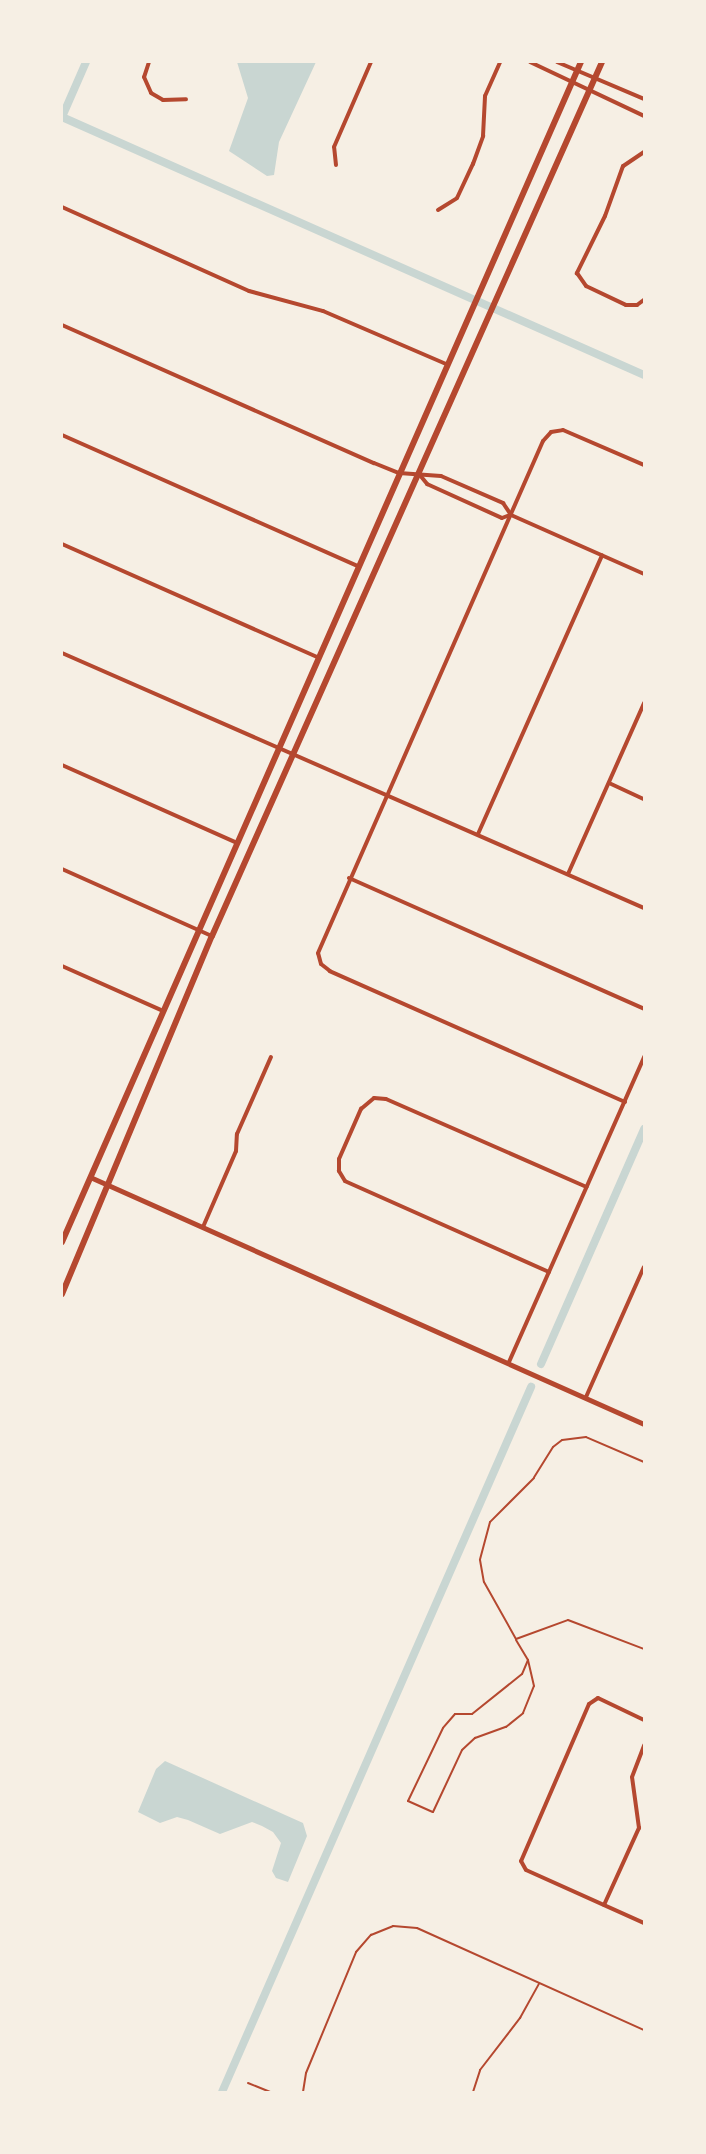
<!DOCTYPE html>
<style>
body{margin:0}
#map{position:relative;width:706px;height:2154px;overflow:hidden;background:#f6efe4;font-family:"IBM Plex Serif",serif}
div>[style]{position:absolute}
.water>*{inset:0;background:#c9d6d2}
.canal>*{height:8px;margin:-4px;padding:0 4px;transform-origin:4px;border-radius:4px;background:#c9d6d2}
.service>*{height:2px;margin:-1px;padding:0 1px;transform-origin:1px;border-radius:1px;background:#b5482f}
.minor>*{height:4px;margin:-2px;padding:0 2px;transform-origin:2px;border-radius:2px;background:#b5482f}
.tertiary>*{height:5px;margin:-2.5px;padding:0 2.5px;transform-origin:2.5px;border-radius:2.5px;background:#b5482f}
.secondary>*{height:6px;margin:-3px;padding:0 3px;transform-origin:3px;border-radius:3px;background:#b5482f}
span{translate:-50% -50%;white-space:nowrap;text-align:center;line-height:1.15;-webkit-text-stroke:4.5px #f6efe4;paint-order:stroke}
.frame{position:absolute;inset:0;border:63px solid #f6efe4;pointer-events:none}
</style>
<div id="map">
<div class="water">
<div style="clip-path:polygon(237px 62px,316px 62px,279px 142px,274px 175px,267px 176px,229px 151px,248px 98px)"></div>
<div style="clip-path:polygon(165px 1761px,303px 1823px,307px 1836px,288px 1882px,276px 1878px,272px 1871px,281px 1843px,273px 1832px,262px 1826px,252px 1822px,220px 1834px,188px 1820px,177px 1817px,160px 1823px,138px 1812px,156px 1769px)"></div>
</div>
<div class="canal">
<div style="left:62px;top:117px;width:637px;rotate:23.91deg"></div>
<div style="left:62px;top:117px;width:60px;rotate:-66.4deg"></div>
<div style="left:541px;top:1364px;width:257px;rotate:-66.3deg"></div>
<div style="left:222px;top:2092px;width:770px;rotate:-66.33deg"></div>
</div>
<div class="service">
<div style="left:644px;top:1462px;width:63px;rotate:-156.7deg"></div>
<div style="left:586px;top:1437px;width:24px;rotate:173deg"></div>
<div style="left:562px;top:1440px;width:11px;rotate:142deg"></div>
<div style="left:553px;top:1447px;width:36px;rotate:122deg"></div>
<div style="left:534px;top:1478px;width:62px;rotate:135deg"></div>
<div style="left:490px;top:1522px;width:39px;rotate:105deg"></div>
<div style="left:480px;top:1560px;width:22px;rotate:80deg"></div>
<div style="left:484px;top:1582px;width:65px;rotate:60.7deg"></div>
<div style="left:516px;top:1639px;width:55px;rotate:-20.1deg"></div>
<div style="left:568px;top:1620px;width:81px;rotate:20.9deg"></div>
<div style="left:516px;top:1640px;width:23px;rotate:59deg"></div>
<div style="left:528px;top:1660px;width:15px;rotate:113deg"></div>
<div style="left:522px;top:1674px;width:64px;rotate:141.3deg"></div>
<div style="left:472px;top:1714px;width:17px;rotate:180deg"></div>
<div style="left:455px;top:1714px;width:18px;rotate:131deg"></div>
<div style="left:443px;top:1728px;width:81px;rotate:115.6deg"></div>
<div style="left:408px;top:1801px;width:27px;rotate:24deg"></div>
<div style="left:433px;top:1812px;width:68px;rotate:-64.9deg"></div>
<div style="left:462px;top:1750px;width:18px;rotate:-43deg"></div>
<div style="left:475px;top:1738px;width:33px;rotate:-20deg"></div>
<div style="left:506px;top:1727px;width:22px;rotate:-39deg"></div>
<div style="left:523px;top:1713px;width:29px;rotate:-68deg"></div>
<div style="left:534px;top:1686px;width:27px;rotate:-103deg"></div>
<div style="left:248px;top:2083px;width:24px;rotate:22deg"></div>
<div style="left:303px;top:2092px;width:19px;rotate:-81deg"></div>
<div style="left:306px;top:2073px;width:131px;rotate:-67.5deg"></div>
<div style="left:356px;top:1952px;width:23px;rotate:-49deg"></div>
<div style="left:371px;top:1935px;width:24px;rotate:-22deg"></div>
<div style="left:393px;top:1926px;width:24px;rotate:5deg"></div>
<div style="left:417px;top:1928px;width:249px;rotate:24.2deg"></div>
<div style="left:473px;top:2092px;width:23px;rotate:-72deg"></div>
<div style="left:480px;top:2070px;width:66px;rotate:-52.4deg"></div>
<div style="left:520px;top:2018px;width:39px;rotate:-61deg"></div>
</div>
<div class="minor">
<div style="left:149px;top:62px;width:16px;rotate:108deg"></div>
<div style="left:144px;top:77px;width:17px;rotate:66deg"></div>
<div style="left:151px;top:93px;width:14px;rotate:30deg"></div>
<div style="left:163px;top:100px;width:23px;rotate:-2deg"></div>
<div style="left:530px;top:62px;width:126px;rotate:25.3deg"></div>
<div style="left:557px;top:62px;width:95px;rotate:23deg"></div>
<div style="left:644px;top:152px;width:25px;rotate:146deg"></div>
<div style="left:623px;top:166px;width:53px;rotate:109.8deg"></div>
<div style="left:605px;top:216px;width:64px;rotate:116.2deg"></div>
<div style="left:577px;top:273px;width:16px;rotate:55deg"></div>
<div style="left:586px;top:286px;width:44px;rotate:25.4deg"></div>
<div style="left:626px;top:305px;width:11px"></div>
<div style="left:637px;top:305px;width:9px;rotate:-36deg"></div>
<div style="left:336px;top:165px;width:18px;rotate:-96deg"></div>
<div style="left:334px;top:147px;width:93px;rotate:-66.5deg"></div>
<div style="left:62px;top:207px;width:205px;rotate:24.2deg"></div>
<div style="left:249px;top:291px;width:77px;rotate:15.1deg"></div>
<div style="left:323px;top:311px;width:134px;rotate:23.3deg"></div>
<div style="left:438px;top:210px;width:22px;rotate:-32deg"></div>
<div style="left:457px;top:198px;width:38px;rotate:-65deg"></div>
<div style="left:473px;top:164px;width:30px;rotate:-70deg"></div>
<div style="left:483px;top:136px;width:40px;rotate:-87.1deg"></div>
<div style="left:485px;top:96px;width:37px;rotate:-66deg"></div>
<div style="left:62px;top:325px;width:341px;rotate:23.9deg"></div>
<div style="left:374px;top:463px;width:27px;rotate:22deg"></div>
<div style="left:399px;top:473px;width:42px;rotate:4.1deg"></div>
<div style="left:441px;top:476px;width:68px;rotate:23.5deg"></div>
<div style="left:503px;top:503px;width:14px;rotate:56deg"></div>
<div style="left:511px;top:515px;width:145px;rotate:23.9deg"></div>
<div style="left:62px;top:435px;width:323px;rotate:23.9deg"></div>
<div style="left:419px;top:474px;width:13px;rotate:51deg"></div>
<div style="left:427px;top:484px;width:82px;rotate:24.4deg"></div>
<div style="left:502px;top:518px;width:9px;rotate:-21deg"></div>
<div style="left:62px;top:544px;width:279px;rotate:23.9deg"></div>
<div style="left:62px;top:653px;width:635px;rotate:23.66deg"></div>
<div style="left:62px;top:765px;width:189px;rotate:24deg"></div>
<div style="left:609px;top:783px;width:38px;rotate:25deg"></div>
<div style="left:478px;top:834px;width:305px;rotate:-66deg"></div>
<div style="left:62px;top:869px;width:164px;rotate:24.1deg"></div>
<div style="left:568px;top:874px;width:187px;rotate:-66deg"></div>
<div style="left:349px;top:878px;width:323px;rotate:23.9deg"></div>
<div style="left:62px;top:966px;width:108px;rotate:24deg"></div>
<div style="left:625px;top:1102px;width:323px;rotate:-156.1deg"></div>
<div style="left:330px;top:971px;width:11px;rotate:-142deg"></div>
<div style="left:321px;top:964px;width:11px;rotate:-105deg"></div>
<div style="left:318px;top:953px;width:559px;rotate:-66.28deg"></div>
<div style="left:543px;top:441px;width:12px;rotate:-48deg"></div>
<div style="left:551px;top:432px;width:12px;rotate:-9deg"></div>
<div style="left:563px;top:430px;width:88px;rotate:23.4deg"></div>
<div style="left:203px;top:1227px;width:83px;rotate:-66.5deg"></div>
<div style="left:236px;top:1151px;width:17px;rotate:-87deg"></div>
<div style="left:237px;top:1134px;width:84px;rotate:-66.2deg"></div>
<div style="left:549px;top:1272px;width:223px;rotate:-156deg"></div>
<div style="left:345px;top:1181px;width:12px;rotate:-121deg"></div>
<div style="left:339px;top:1171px;width:12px;rotate:-90deg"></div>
<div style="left:339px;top:1159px;width:55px;rotate:-66.3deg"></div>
<div style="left:361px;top:1109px;width:17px;rotate:-40deg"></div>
<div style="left:374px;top:1098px;width:12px;rotate:5deg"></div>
<div style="left:386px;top:1099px;width:219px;rotate:23.7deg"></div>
<div style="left:509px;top:1362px;width:334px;rotate:-66.1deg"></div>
<div style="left:586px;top:1397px;width:142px;rotate:-66deg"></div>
<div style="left:644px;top:1720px;width:51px;rotate:-154.4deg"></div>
<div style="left:598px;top:1698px;width:11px;rotate:146deg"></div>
<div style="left:589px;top:1704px;width:171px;rotate:113.4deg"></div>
<div style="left:521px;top:1861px;width:10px;rotate:61deg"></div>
<div style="left:526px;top:1870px;width:129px;rotate:24.2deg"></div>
<div style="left:604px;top:1905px;width:85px;rotate:-65.6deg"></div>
<div style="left:639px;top:1828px;width:51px;rotate:-97.8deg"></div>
<div style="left:632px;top:1777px;width:34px;rotate:-69deg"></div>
</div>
<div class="tertiary">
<div style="left:90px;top:1177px;width:607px;rotate:24.03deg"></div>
</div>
<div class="secondary">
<div style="left:62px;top:1242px;width:1289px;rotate:-66.26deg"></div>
<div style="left:62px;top:1294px;width:388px;rotate:-67.3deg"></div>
<div style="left:212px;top:936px;width:957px;rotate:-65.95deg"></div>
</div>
<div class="frame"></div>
</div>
